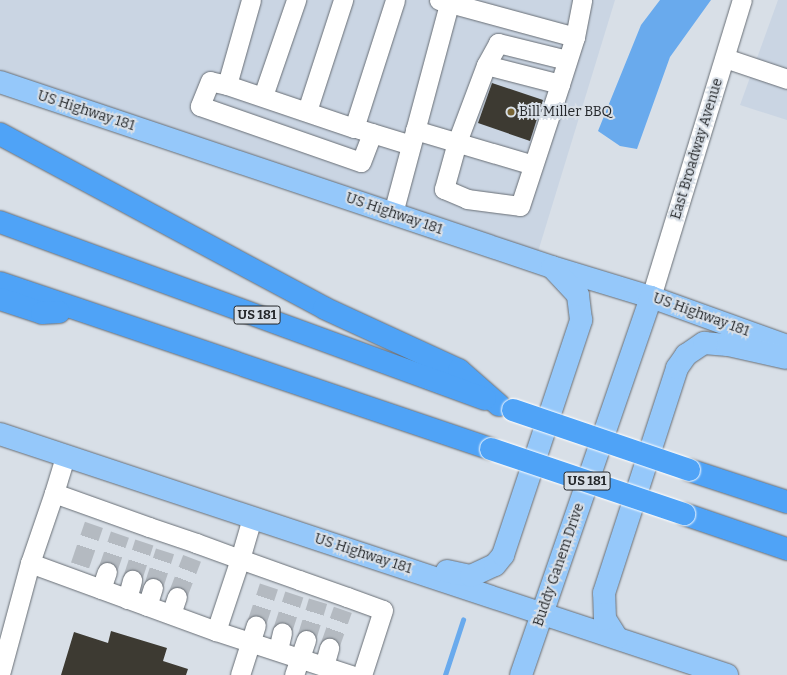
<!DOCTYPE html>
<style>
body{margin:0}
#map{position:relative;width:787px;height:675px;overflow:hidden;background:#d8dfe7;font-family:Bitter,serif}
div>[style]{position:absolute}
.built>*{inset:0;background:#cad5e3}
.water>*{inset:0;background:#69aaed}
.stream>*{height:4.5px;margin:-2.25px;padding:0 2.25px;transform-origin:2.25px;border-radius:2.25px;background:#69aaed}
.building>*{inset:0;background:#3d3a32}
.minor-tunnel>*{height:19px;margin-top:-9.5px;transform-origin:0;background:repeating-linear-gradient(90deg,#b4bac1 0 19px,transparent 0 29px)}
.roads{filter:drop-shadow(0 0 1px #686e75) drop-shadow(0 0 1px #686e75)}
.minor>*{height:19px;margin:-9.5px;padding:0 9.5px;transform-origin:9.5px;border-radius:9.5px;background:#fff}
.major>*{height:22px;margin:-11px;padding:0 11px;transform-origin:11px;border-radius:11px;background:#95c8fa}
.highway>*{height:22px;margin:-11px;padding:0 11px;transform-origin:11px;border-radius:11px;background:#4fa3f7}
.bridges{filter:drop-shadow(0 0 1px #fff) drop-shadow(0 0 1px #fff)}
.highway-bridge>*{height:22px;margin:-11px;padding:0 11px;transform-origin:11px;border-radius:11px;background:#4fa3f7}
.dots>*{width:11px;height:11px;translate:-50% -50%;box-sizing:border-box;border:2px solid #d8dfe7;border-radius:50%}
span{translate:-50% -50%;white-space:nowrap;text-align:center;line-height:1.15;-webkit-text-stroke:4px #d8dfe7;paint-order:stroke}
.shield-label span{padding:1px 3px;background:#d8dfe7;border:1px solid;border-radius:3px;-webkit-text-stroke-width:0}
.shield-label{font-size:13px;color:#24272a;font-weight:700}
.street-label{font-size:14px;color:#24272a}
.poi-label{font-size:14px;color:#24272a}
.left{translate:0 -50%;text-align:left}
</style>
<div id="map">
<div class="built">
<div style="clip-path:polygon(0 0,615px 0,537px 255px,0 72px)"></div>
<div style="clip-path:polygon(778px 0,787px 0,787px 120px,740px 105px)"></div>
</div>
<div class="water">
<div style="clip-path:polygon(660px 0,711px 0,670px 57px,637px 149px,620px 146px,598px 131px,641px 25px)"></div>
</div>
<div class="stream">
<div style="left:445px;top:675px;width:58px;rotate:-71.9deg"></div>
</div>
<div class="building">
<div style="clip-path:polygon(492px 83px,543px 100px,530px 141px,478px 123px)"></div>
<div style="clip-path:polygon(111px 631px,167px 648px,163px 661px,188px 669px,186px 675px,61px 675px,74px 632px,108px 643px)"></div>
</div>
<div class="minor-tunnel">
<div style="left:80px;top:565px;width:43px;rotate:-71.1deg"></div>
<div style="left:107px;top:572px;width:40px;rotate:-71.1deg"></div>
<div style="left:132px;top:580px;width:40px;rotate:-72deg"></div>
<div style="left:153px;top:588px;width:39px;rotate:-72deg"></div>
<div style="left:177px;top:597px;width:42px;rotate:-69deg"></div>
<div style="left:256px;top:625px;width:41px;rotate:-71.6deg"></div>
<div style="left:282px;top:632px;width:40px;rotate:-72deg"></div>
<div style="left:306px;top:640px;width:41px;rotate:-72.9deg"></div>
<div style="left:329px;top:648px;width:41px;rotate:-70.3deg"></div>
</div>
<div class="roads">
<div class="minor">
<div style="left:251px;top:0;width:88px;rotate:105.8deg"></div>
<div style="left:227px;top:85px;width:134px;rotate:18.7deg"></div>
<div style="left:354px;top:128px;width:134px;rotate:-72.2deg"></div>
<div style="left:439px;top:0;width:141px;rotate:15.2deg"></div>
<div style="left:725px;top:58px;width:65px;rotate:18.7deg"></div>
<div style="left:486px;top:65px;width:25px;rotate:-61deg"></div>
<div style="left:498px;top:43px;width:71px;rotate:13.8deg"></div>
<div style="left:560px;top:84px;width:76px;rotate:-165.6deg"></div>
<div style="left:486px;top:65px;width:82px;rotate:110.6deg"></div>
<div style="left:457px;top:142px;width:49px;rotate:105.5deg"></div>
<div style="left:444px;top:189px;width:25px;rotate:23deg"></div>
<div style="left:467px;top:199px;width:53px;rotate:7.5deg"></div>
<div style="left:520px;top:206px;width:128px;rotate:-71.8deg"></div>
<div style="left:560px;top:84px;width:49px;rotate:-72.3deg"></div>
<div style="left:575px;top:37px;width:38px;rotate:-79deg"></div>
<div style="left:227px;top:85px;width:17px;rotate:-167deg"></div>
<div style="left:210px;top:81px;width:27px;rotate:112deg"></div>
<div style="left:200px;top:106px;width:170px;rotate:19.2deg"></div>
<div style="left:361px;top:162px;width:31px;rotate:-69deg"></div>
<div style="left:263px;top:96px;width:102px;rotate:-71deg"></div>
<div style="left:307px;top:111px;width:117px;rotate:-72deg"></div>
<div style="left:359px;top:129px;width:54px;rotate:17.1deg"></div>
<div style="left:415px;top:130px;width:123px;rotate:16.5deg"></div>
<div style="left:393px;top:213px;width:220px;rotate:-75deg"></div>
<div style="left:651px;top:297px;width:311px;rotate:-73deg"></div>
<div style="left:54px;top:493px;width:38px;rotate:-73deg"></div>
<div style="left:252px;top:518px;width:43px;rotate:106.3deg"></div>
<div style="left:240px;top:559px;width:76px;rotate:108.4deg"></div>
<div style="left:216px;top:631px;width:198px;rotate:-159.9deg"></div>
<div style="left:30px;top:563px;width:74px;rotate:-71.1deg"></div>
<div style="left:54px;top:493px;width:101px;rotate:19.7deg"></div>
<div style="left:149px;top:527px;width:50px;rotate:18.8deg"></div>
<div style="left:196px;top:543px;width:47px;rotate:20deg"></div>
<div style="left:240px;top:559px;width:63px;rotate:19.6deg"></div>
<div style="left:299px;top:580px;width:51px;rotate:19.5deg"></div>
<div style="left:347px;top:597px;width:38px;rotate:20deg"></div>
<div style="left:383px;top:610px;width:68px;rotate:107.9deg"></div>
<div style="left:101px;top:589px;width:18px;rotate:-71deg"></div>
<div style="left:127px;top:599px;width:20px;rotate:-75deg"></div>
<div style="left:147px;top:606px;width:19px;rotate:-72deg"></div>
<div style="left:171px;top:614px;width:18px;rotate:-71deg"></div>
<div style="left:216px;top:631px;width:142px;rotate:18.1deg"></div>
<div style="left:278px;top:650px;width:18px;rotate:-77deg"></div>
<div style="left:324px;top:666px;width:19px;rotate:-74deg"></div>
<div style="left:0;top:674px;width:115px;rotate:-74.9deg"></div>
<div style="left:240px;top:675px;width:52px;rotate:-72.3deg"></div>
<div style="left:294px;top:675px;width:37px;rotate:-71deg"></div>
</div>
<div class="major">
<div style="left:0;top:82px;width:582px;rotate:18.53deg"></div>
<div style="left:552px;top:267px;width:103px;rotate:16.9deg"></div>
<div style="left:651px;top:297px;width:145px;rotate:19.8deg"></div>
<div style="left:0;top:434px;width:766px;rotate:18.34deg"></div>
<div style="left:447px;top:571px;width:25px;rotate:12deg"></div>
<div style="left:471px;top:576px;width:26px;rotate:-25deg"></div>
<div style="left:495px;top:565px;width:13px;rotate:-51deg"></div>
<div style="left:503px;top:555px;width:248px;rotate:-71.6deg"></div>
<div style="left:581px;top:320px;width:25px;rotate:-97deg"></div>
<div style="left:578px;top:295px;width:37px;rotate:-133deg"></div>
<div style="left:617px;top:638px;width:22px;rotate:-122deg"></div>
<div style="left:605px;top:619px;width:26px;rotate:-92deg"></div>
<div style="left:604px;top:593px;width:237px;rotate:-72deg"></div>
<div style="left:677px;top:368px;width:16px;rotate:-55deg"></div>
<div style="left:686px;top:355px;width:22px;rotate:-34deg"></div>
<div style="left:704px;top:343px;width:24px;rotate:5deg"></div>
<div style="left:728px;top:345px;width:59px;rotate:12.6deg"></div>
<div style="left:521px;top:675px;width:400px;rotate:-71deg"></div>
</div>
<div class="highway">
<div style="left:0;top:134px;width:368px;rotate:28.2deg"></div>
<div style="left:324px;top:308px;width:149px;rotate:24.7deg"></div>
<div style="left:459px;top:370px;width:53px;rotate:41.2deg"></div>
<div style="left:0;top:222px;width:516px;rotate:20.05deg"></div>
<div style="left:0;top:283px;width:518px;rotate:18.68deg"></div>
<div style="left:0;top:299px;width:44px;rotate:18.4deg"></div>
<div style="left:42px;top:313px;width:17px;rotate:-3deg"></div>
<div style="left:689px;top:470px;width:103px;rotate:18.1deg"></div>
<div style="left:684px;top:514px;width:109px;rotate:18.8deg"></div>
</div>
</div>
<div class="bridges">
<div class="highway-bridge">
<div style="left:513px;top:410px;width:186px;rotate:18.8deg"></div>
<div style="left:491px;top:449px;width:204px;rotate:18.6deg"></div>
</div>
</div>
<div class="dots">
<div style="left:511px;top:112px;background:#786433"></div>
</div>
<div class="shield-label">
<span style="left:257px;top:315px">US 181</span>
<span style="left:587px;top:481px">US 181</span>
</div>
<div class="street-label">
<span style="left:86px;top:111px;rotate:18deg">US Highway 181</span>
<span style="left:697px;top:149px;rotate:-73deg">East Broadway Avenue</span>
<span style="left:394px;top:214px;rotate:19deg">US Highway 181</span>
<span style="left:701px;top:315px;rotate:20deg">US Highway 181</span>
<span style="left:363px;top:554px;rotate:18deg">US Highway 181</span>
<span style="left:559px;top:565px;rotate:-71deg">Buddy Ganem Drive</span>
</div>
<div class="poi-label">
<span class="left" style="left:519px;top:112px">Bill Miller BBQ</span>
</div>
</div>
